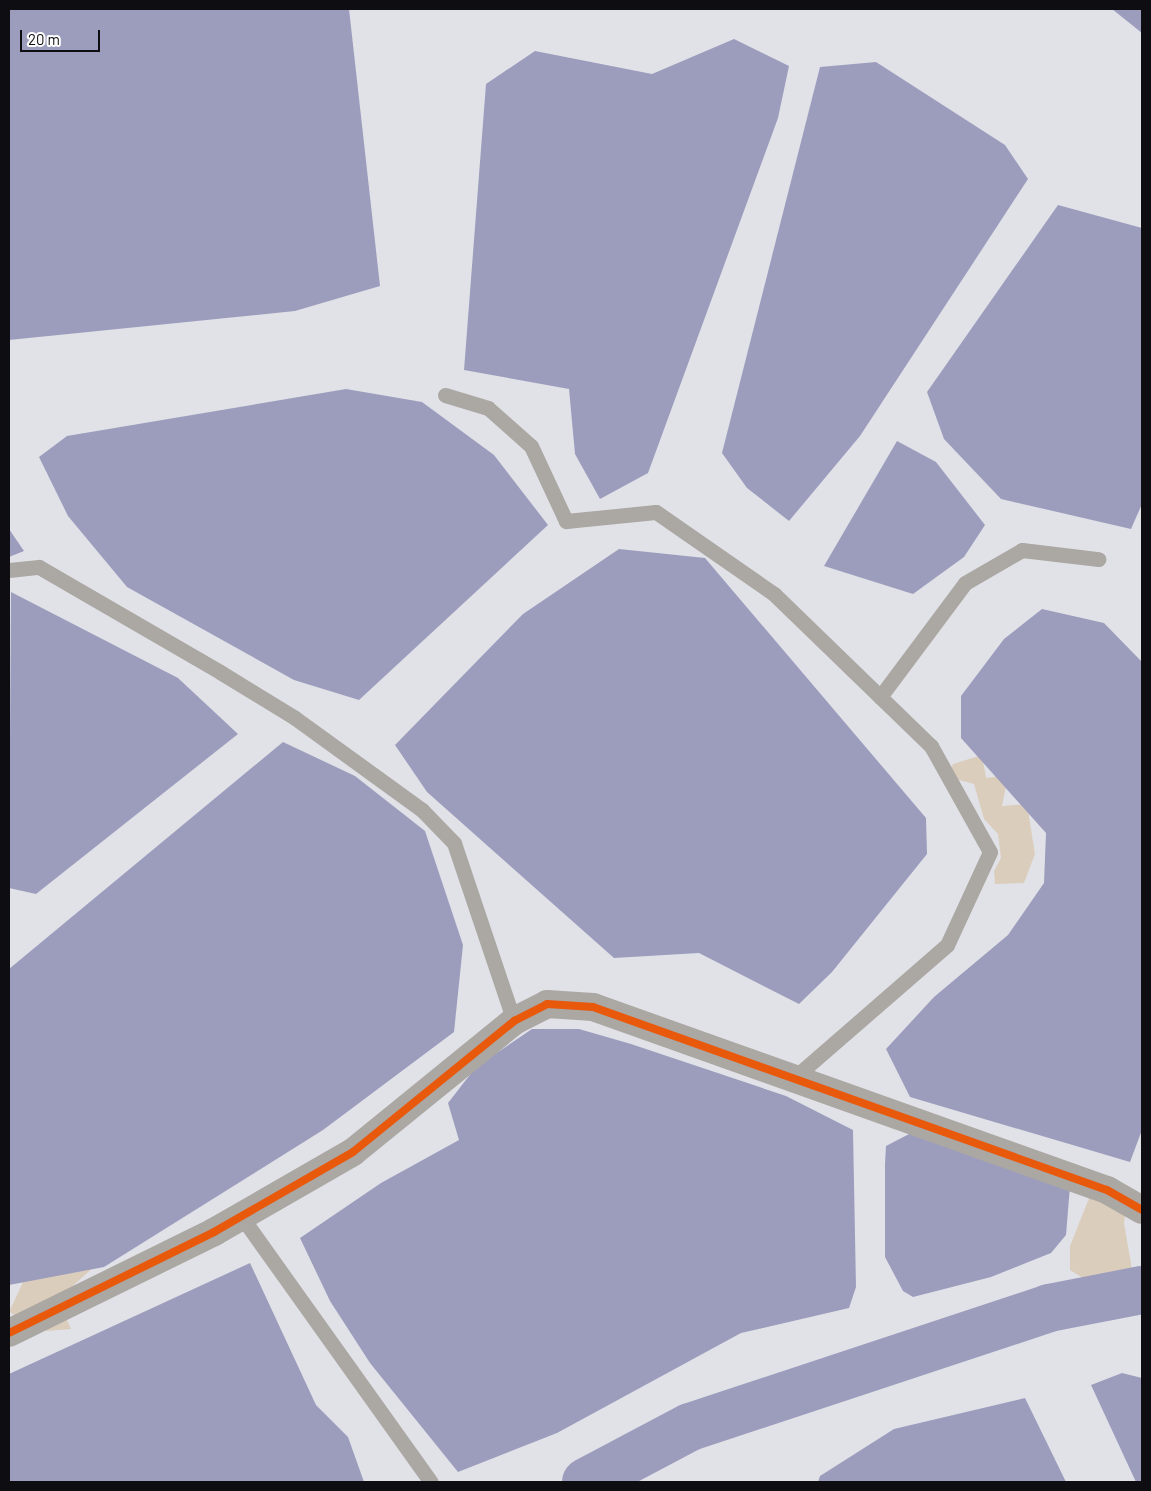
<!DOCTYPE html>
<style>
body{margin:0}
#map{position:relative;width:1151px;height:1491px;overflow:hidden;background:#e1e2e8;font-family:Barlow,sans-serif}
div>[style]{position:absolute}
.green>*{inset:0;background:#dbcdbc}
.water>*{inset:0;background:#9c9dbd}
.river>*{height:48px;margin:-24px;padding:0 24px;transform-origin:24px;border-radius:24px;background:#9c9dbd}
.lane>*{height:15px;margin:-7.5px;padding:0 7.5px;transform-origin:7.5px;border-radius:7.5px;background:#aba7a3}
.street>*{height:28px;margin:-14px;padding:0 14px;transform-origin:14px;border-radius:14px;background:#aba7a3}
.cycleway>*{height:8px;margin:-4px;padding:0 4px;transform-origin:4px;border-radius:4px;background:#e8590c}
span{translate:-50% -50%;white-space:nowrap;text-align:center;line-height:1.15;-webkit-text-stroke:4px #fff;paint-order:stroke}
.frame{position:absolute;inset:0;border:10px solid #0e0e12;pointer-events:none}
.scale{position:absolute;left:20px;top:30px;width:80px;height:22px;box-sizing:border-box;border:2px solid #0e0e12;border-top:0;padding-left:6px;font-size:15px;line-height:18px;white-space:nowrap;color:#0e0e12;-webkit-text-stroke:4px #fff;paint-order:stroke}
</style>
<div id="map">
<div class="green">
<div style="clip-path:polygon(982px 755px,986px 778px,1008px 775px,1002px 806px,1027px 804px,1035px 854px,1024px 883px,995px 884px,994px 871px,1001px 858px,998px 834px,984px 819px,974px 784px,948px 777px,953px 764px)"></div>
<div style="clip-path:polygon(1097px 1178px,1129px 1187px,1124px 1223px,1133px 1275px,1121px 1273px,1088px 1281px,1070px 1270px,1070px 1246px)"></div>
<div style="clip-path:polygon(102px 1260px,67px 1291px,67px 1320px,71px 1329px,47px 1331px,9px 1312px,24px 1280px)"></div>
</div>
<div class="water">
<div style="clip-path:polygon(9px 9px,349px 9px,380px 286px,295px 311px,9px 340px)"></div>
<div style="clip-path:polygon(1112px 9px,1142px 9px,1142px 33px)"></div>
<div style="clip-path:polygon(734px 39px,789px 66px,778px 118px,648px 473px,600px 499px,575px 454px,569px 389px,464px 370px,486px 84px,535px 51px,652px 74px)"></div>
<div style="clip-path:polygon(876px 62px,1005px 145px,1028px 179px,860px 436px,789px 521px,747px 488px,722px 453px,820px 67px)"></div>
<div style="clip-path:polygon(1058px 205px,1142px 228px,1142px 504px,1131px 529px,1001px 499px,944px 439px,927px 392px)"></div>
<div style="clip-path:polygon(346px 389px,422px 402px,494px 455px,548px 525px,359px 700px,294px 680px,127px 587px,68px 516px,39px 457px,67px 436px)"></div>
<div style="clip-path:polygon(897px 441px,936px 462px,985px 525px,964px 557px,913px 594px,824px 566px)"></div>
<div style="clip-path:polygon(9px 529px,24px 551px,9px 557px)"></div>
<div style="clip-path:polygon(619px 549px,705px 558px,926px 818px,927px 854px,832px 972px,799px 1004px,699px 953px,614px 958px,427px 792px,395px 745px,523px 614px)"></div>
<div style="clip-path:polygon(11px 592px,178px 678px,238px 734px,36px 894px,9px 888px)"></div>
<div style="clip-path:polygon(1042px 609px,1104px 623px,1142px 662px,1142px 1130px,1130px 1162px,910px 1097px,886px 1049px,934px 997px,1008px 935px,1044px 883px,1046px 833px,961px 738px,961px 696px,1004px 639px)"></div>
<div style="clip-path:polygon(283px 742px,355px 776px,425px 831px,463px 945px,454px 1032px,323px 1130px,104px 1267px,9px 1285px,9px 969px)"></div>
<div style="clip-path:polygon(532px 1029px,579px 1029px,631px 1044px,786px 1096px,853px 1130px,856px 1287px,849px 1308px,741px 1333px,557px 1433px,458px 1472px,370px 1363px,330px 1301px,300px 1238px,381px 1183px,459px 1140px,448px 1103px,476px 1067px)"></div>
<div style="clip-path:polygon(913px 1132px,1070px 1186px,1066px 1235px,1051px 1253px,991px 1277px,913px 1297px,903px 1291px,885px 1257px,885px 1164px,886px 1146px)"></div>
<div style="clip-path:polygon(250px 1263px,316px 1405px,348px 1437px,364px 1482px,9px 1482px,9px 1374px)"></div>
<div style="clip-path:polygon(1122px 1373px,1142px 1378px,1142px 1482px,1136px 1482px,1091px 1385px)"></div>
<div style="clip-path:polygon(1025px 1398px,1066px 1482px,818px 1482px,820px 1476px,894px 1429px)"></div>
</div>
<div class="river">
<div style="left:586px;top:1482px;width:118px;rotate:-27.9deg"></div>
<div style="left:690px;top:1427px;width:378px;rotate:-18.3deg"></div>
<div style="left:1049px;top:1308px;width:95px;rotate:-11deg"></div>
</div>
<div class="lane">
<div style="left:445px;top:395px;width:45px;rotate:16.8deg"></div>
<div style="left:488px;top:408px;width:57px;rotate:41.5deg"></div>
<div style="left:531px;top:446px;width:83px;rotate:65deg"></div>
<div style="left:566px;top:521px;width:90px;rotate:-5.7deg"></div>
<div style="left:656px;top:512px;width:144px;rotate:34.8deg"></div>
<div style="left:774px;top:594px;width:219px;rotate:44.1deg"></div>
<div style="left:931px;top:746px;width:121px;rotate:60.9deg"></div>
<div style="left:990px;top:852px;width:102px;rotate:114.8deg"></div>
<div style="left:947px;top:945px;width:203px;rotate:139deg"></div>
<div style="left:9px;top:570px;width:30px;rotate:-6deg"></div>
<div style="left:39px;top:567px;width:209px;rotate:30.1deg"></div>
<div style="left:220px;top:672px;width:88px;rotate:31.5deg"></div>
<div style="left:295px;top:718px;width:157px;rotate:35.9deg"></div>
<div style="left:422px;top:810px;width:46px;rotate:45.9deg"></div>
<div style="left:454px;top:843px;width:188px;rotate:71.4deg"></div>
<div style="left:880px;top:697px;width:142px;rotate:-53.3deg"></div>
<div style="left:965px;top:583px;width:66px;rotate:-30.1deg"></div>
<div style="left:1022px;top:550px;width:77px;rotate:6.8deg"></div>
<div style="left:241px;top:1216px;width:327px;rotate:54.5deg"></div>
</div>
<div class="street">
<div style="left:9px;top:1333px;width:229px;rotate:-26.2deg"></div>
<div style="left:214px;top:1232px;width:160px;rotate:-29.9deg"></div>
<div style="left:353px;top:1152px;width:208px;rotate:-39.1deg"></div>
<div style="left:514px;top:1021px;width:37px;rotate:-27deg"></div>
<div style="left:547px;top:1004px;width:46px;rotate:3.7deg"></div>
<div style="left:593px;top:1007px;width:546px;rotate:19.6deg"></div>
<div style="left:1107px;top:1190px;width:40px;rotate:29.7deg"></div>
</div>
<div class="cycleway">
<div style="left:9px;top:1333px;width:229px;rotate:-26.2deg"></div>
<div style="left:214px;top:1232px;width:160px;rotate:-29.9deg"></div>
<div style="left:353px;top:1152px;width:208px;rotate:-39.1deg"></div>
<div style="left:514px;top:1021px;width:37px;rotate:-27deg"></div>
<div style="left:547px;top:1004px;width:46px;rotate:3.7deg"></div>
<div style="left:593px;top:1007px;width:546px;rotate:19.6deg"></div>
<div style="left:1107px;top:1190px;width:40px;rotate:29.7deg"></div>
</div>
<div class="frame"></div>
<div class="scale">20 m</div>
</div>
